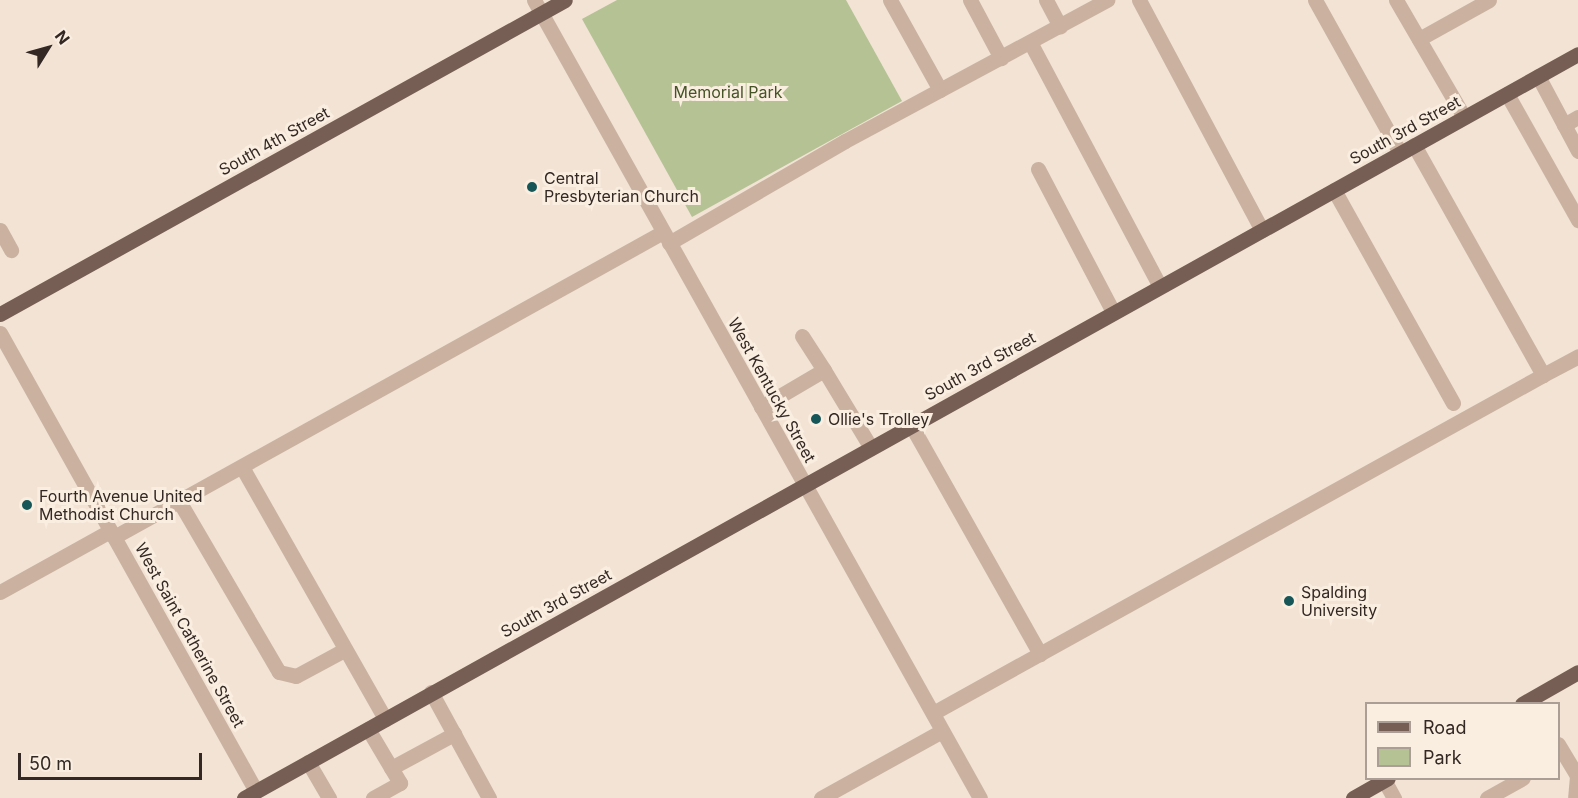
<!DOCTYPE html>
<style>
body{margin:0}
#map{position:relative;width:1578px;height:798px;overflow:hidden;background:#f2e3d5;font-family:Inter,sans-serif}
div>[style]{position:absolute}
.green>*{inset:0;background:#b4c294}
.minor>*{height:15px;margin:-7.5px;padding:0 7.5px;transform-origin:7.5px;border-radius:7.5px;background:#cbb2a0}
.major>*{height:15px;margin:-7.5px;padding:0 7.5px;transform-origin:7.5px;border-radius:7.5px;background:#775e54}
.dots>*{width:16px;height:16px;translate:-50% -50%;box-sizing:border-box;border:3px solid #faeee1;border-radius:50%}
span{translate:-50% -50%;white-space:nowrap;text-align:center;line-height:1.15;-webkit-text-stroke:6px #faeee1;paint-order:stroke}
.park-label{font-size:16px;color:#455426}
.street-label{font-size:16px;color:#342824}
.poi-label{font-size:16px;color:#342824}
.left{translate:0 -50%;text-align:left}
.legend{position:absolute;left:1365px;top:702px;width:195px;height:78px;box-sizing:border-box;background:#faeee1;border:2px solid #ab9f95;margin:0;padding:8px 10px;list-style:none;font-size:18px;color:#342824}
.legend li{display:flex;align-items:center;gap:12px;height:30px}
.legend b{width:30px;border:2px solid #ab9f95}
.north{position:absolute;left:18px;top:18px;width:60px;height:60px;-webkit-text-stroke:4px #faeee1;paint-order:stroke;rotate:53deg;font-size:16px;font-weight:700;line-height:24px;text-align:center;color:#342824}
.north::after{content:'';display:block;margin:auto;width:21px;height:27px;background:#342824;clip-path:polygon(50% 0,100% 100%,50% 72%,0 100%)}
.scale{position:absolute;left:18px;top:753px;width:184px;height:27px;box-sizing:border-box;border:3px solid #342824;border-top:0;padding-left:8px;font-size:18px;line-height:21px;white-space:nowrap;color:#342824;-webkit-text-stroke:4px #faeee1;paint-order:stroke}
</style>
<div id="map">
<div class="green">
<div style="clip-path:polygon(617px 0,846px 0,902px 101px,692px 217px,582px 19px)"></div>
</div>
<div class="minor">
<div style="left:534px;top:0;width:914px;rotate:60.8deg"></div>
<div style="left:890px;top:0;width:103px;rotate:60.9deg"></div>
<div style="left:970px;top:0;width:66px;rotate:61.9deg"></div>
<div style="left:1046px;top:0;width:30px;rotate:62deg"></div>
<div style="left:1139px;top:0;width:261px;rotate:61.9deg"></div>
<div style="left:1315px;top:0;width:175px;rotate:60.9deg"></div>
<div style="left:1396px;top:0;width:135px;rotate:59.8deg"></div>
<div style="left:1419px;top:39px;width:80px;rotate:-29.1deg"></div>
<div style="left:1030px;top:42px;width:276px;rotate:62deg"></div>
<div style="left:1538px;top:76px;width:85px;rotate:61.9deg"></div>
<div style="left:1507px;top:94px;width:145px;rotate:60.6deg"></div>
<div style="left:1564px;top:125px;width:16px;rotate:-30deg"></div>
<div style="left:1414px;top:145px;width:264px;rotate:60.7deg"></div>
<div style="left:1543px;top:375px;width:40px;rotate:-28deg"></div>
<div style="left:1038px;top:169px;width:161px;rotate:62.3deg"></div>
<div style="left:1334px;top:190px;width:244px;rotate:60.8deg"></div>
<div style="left:0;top:230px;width:23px;rotate:61deg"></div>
<div style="left:669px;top:243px;width:203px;rotate:-30.1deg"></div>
<div style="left:845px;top:141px;width:298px;rotate:-28.3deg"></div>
<div style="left:0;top:333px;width:525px;rotate:60.8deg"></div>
<div style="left:802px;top:336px;width:40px;rotate:57.1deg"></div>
<div style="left:761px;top:407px;width:73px;rotate:-30.4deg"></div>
<div style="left:824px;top:370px;width:91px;rotate:58.9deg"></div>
<div style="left:911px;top:425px;width:263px;rotate:60.6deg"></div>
<div style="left:242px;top:467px;width:290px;rotate:60.4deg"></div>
<div style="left:179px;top:501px;width:198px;rotate:59.7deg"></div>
<div style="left:279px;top:672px;width:17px;rotate:13deg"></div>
<div style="left:296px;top:676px;width:55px;rotate:-28.4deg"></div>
<div style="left:114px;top:537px;width:628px;rotate:-29.05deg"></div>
<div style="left:0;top:592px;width:126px;rotate:-29deg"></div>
<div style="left:431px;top:692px;width:121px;rotate:61.3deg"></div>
<div style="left:933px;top:713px;width:697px;rotate:-28.99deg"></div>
<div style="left:368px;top:729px;width:63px;rotate:59.3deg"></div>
<div style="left:400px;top:783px;width:31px;rotate:151deg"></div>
<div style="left:1558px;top:744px;width:37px;rotate:59deg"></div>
<div style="left:1577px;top:776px;width:22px;rotate:95deg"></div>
<div style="left:308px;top:762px;width:42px;rotate:59.7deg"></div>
<div style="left:391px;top:768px;width:72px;rotate:-28.4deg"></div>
<div style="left:1384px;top:780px;width:21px;rotate:61deg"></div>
<div style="left:821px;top:798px;width:138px;rotate:-29deg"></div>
<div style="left:1487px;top:798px;width:41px;rotate:-29.1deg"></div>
</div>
<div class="major">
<div style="left:0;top:314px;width:646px;rotate:-29.06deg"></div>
<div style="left:1522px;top:704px;width:64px;rotate:-29.7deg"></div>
<div style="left:244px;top:798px;width:1527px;rotate:-29.15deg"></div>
<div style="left:1353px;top:798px;width:40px;rotate:-29.7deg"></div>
</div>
<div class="dots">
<div style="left:532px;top:187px;background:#175658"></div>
<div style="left:816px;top:419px;background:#175658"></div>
<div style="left:27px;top:505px;background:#175658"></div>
<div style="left:1289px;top:601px;background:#175658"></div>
</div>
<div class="park-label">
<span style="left:728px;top:92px">Memorial Park</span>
</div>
<div class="street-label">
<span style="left:1405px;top:130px;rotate:-29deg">South 3rd Street</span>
<span style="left:274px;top:141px;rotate:-29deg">South 4th Street</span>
<span style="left:980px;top:366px;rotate:-29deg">South 3rd Street</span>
<span style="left:772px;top:390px;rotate:61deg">West Kentucky Street</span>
<span style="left:556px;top:603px;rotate:-29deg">South 3rd Street</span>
<span style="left:190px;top:635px;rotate:61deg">West Saint Catherine Street</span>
</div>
<div class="poi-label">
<span class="left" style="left:544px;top:187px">Central<br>Presbyterian Church</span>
<span class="left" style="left:828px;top:419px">Ollie's Trolley</span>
<span class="left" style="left:39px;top:505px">Fourth Avenue United<br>Methodist Church</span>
<span class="left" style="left:1301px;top:601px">Spalding<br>University</span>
</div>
<ul class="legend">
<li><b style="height:8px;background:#775e54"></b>Road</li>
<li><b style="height:16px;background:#b4c294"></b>Park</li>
</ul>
<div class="north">N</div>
<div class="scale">50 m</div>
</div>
